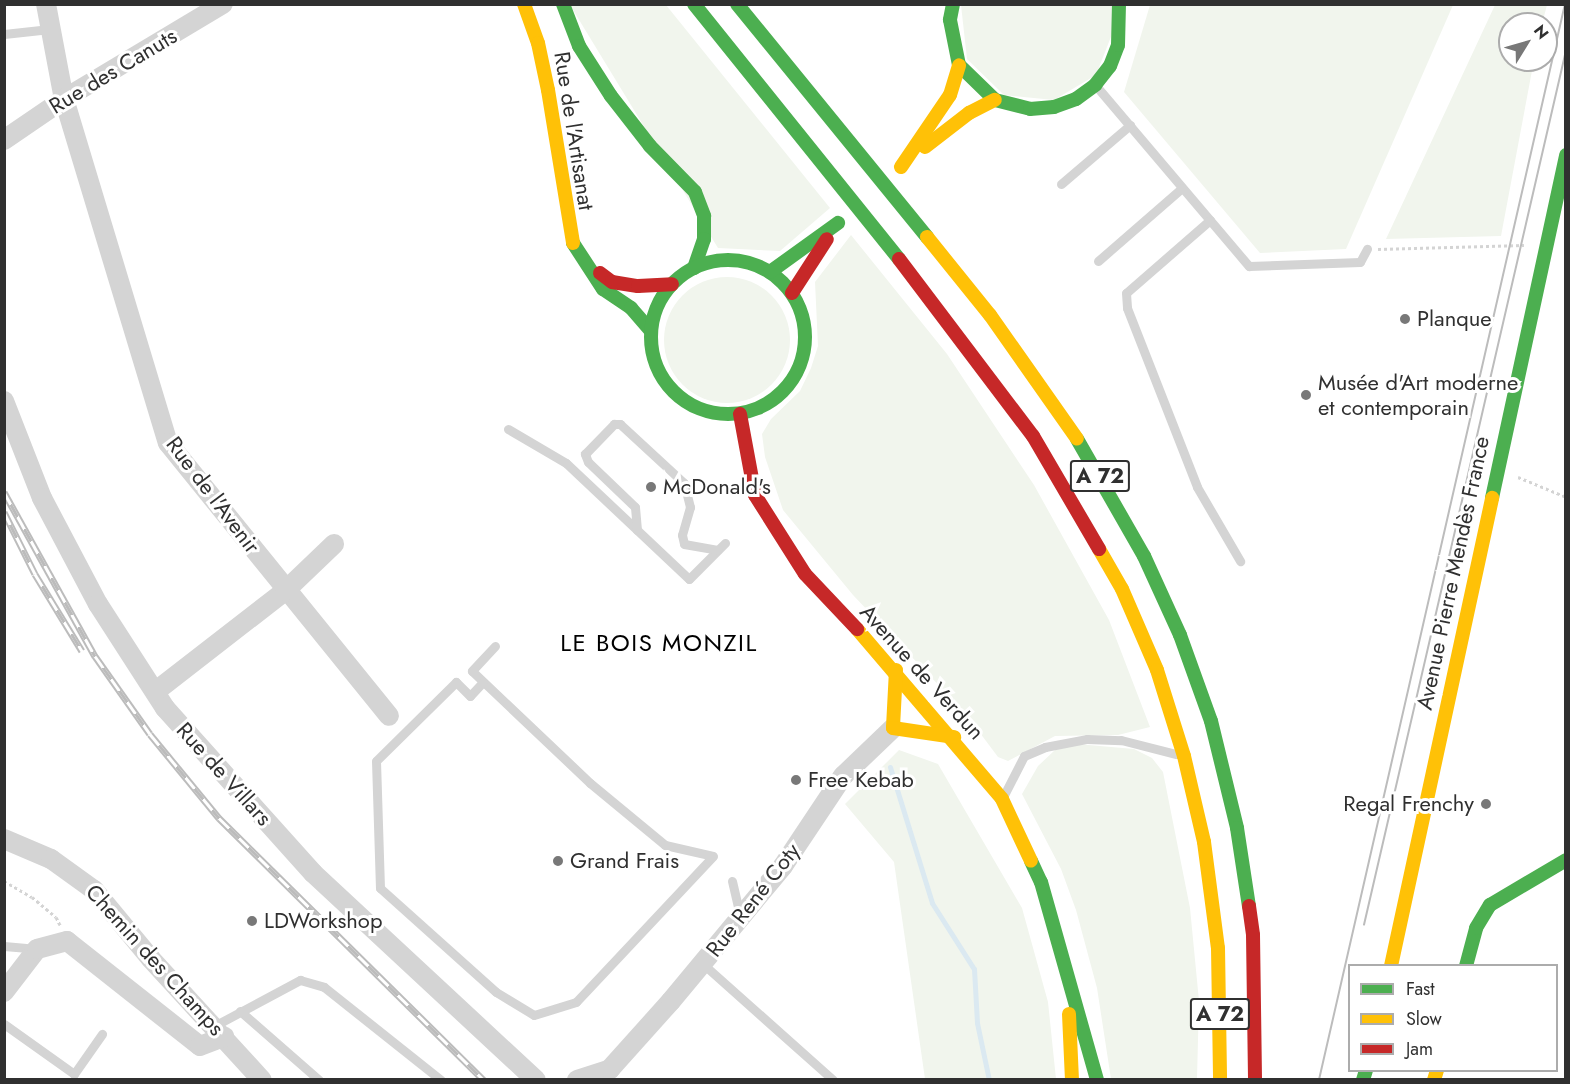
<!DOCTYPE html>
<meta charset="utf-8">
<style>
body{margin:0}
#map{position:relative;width:1570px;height:1084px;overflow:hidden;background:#fff;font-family:Jost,sans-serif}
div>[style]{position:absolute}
.green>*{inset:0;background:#f1f5ed}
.round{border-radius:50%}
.stream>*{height:5px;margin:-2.5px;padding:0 2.5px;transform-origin:2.5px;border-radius:2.5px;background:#dbe9f1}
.path>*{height:3px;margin-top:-1.5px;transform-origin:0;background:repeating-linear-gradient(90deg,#d4d4d4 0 3px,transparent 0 6px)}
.lane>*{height:9px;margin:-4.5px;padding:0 4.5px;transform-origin:4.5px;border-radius:4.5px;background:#d4d4d4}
.street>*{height:20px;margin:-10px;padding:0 10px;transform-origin:10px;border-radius:10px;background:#d4d4d4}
.fast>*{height:14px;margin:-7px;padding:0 7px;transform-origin:7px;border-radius:7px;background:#4caf50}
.fast>.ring{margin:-7px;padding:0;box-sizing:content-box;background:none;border:14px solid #4caf50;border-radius:50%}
.slow>*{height:14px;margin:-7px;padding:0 7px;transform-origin:7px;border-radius:7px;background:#ffc107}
.jam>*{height:14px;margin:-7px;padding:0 7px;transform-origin:7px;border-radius:7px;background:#c62828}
.tram>*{height:1.5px;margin:-0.75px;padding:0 0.75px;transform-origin:0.75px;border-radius:0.75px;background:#bcbcbc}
.rail>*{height:7px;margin-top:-3.5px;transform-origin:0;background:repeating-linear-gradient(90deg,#fff 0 14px,#bcbcbc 0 28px);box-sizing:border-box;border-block:2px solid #bcbcbc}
.dots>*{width:16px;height:16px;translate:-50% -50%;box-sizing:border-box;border:3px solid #fff;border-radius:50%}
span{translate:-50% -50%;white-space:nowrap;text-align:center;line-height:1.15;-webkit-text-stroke:6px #fff;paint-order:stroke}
.shield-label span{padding:2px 4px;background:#fff;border:2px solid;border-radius:4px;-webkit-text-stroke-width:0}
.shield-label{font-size:21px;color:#303030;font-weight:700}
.street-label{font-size:22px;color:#303030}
.poi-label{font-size:22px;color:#303030}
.left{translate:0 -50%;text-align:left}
.right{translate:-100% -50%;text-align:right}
.neighbourhood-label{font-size:24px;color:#000;letter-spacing:1.5px}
.frame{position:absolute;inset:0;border:6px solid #303030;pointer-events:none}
.legend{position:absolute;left:1348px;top:964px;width:210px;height:108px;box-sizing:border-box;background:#fff;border:2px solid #acacac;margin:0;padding:8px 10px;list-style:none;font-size:18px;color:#303030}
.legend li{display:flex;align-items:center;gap:12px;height:30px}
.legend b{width:30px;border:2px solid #acacac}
.north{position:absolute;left:1498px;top:12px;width:60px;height:60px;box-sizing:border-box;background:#fff;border:2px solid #acacac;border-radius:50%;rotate:53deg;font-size:16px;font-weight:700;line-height:24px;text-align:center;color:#303030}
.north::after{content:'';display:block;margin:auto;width:21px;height:27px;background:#787878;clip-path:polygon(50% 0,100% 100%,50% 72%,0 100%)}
</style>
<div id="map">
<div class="green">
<div style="clip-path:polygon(570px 5px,666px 5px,830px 208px,780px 251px,718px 248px)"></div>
<div style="clip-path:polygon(961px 5px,1112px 5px,1114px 29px,1096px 75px,1054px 100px,1004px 95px,967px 59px)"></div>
<div style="clip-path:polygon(1150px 5px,1453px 5px,1346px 249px,1260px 253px,1124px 92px)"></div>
<div style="clip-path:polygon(1495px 5px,1547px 5px,1542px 24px,1510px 24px,1510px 60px,1534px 60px,1501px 236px,1386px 239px)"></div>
<div style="clip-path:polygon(851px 235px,947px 354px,1034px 485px,1109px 620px,1150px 727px,1118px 735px,1055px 736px,1008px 761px,998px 757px,965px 713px,853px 595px,783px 510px,765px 457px,762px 434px,771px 419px,800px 391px,811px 368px,818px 346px,815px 282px)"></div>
<div class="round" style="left:664px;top:277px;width:126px;height:126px"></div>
<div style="clip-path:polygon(1077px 744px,1134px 749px,1152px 758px,1163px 772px,1190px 908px,1199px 1001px,1197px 1079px,1111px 1079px,1097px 988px,1076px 910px,1061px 869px,1022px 794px,1038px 766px,1055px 750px)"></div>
<div style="clip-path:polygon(899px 750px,938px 764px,1022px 908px,1048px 1002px,1056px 1079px,925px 1079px,894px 862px,845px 804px)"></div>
</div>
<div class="stream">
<div style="left:890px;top:767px;width:142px;rotate:72.8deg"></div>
<div style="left:932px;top:903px;width:78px;rotate:57.5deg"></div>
<div style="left:974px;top:969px;width:54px;rotate:86.8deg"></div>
<div style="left:977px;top:1023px;width:58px;rotate:78.1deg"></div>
</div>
<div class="path">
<div style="left:1378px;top:249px;width:146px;rotate:-1.6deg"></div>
<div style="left:1518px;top:477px;width:52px;rotate:22.6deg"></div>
<div style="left:4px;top:881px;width:32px;rotate:30deg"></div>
<div style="left:32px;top:897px;width:31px;rotate:40deg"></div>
<div style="left:56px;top:917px;width:9px;rotate:63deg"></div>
</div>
<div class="lane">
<div style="left:4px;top:34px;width:46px;rotate:-6.2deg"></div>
<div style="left:1097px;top:87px;width:235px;rotate:49.7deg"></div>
<div style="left:1249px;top:266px;width:111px;rotate:-2.1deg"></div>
<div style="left:1360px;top:262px;width:15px;rotate:-62deg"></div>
<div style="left:1061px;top:184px;width:91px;rotate:-40.5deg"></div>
<div style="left:1210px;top:220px;width:111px;rotate:139deg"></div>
<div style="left:1126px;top:293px;width:15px;rotate:86deg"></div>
<div style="left:1127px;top:308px;width:192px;rotate:68.6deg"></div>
<div style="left:1197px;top:487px;width:86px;rotate:59.8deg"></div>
<div style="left:1098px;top:261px;width:111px;rotate:-41deg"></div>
<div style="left:508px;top:429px;width:67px;rotate:30.4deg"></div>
<div style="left:566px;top:463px;width:169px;rotate:43.3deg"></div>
<div style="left:689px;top:579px;width:51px;rotate:-45deg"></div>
<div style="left:637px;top:530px;width:23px;rotate:-95deg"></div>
<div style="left:635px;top:507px;width:65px;rotate:-136.2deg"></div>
<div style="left:588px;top:462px;width:9px;rotate:-111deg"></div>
<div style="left:585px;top:454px;width:42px;rotate:-46deg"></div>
<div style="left:614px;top:424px;width:6px"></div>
<div style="left:620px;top:424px;width:87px;rotate:42.7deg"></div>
<div style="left:684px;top:483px;width:25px;rotate:76deg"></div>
<div style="left:690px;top:507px;width:29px;rotate:106deg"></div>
<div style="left:682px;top:535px;width:9px;rotate:77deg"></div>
<div style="left:684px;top:544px;width:34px;rotate:10deg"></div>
<div style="left:495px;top:646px;width:34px;rotate:133deg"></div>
<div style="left:472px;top:671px;width:163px;rotate:43.5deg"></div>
<div style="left:590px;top:783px;width:97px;rotate:39.6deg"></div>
<div style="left:665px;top:845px;width:49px;rotate:12.9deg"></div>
<div style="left:483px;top:682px;width:19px;rotate:133deg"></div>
<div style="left:470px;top:696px;width:20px;rotate:-135deg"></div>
<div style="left:456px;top:682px;width:112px;rotate:135.4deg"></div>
<div style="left:376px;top:761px;width:127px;rotate:88.2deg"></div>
<div style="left:380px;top:888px;width:156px;rotate:41.9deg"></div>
<div style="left:496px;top:992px;width:44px;rotate:31.2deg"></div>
<div style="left:534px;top:1015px;width:44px;rotate:-17.2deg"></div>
<div style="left:576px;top:1002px;width:200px;rotate:-46.8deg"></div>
<div style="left:1003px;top:797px;width:46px;rotate:-62.9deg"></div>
<div style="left:1024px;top:756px;width:23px;rotate:-23deg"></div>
<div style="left:1045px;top:747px;width:43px;rotate:-10.8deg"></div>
<div style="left:1087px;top:739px;width:34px;rotate:2deg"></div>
<div style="left:1121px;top:740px;width:57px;rotate:14.3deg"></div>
<div style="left:732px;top:881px;width:36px;rotate:77deg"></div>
<div style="left:4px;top:946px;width:33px;rotate:5deg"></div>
<div style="left:703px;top:964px;width:174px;rotate:41.7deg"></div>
<div style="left:240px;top:1011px;width:105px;rotate:41.1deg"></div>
<div style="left:4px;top:1024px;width:86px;rotate:35.5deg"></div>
<div style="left:74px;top:1074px;width:49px;rotate:-55deg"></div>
<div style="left:214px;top:1026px;width:98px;rotate:-28.1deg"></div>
<div style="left:300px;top:980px;width:25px;rotate:16deg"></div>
<div style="left:324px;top:987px;width:149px;rotate:38.5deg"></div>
</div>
<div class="street">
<div style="left:46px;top:4px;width:97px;rotate:79.3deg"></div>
<div style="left:64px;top:99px;width:359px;rotate:73.2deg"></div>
<div style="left:168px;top:443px;width:351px;rotate:51deg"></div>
<div style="left:4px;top:140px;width:73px;rotate:-34.3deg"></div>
<div style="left:64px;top:99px;width:185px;rotate:-30.9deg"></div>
<div style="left:4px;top:401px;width:104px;rotate:68.6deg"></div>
<div style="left:42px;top:498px;width:120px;rotate:62.2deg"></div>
<div style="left:98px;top:604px;width:124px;rotate:57.2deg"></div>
<div style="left:165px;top:708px;width:222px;rotate:48.1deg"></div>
<div style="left:313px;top:873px;width:304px;rotate:42.9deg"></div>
<div style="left:156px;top:691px;width:163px;rotate:-37.8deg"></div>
<div style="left:285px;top:591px;width:68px;rotate:-43.8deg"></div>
<div style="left:4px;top:839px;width:51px;rotate:23.1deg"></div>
<div style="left:51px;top:859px;width:53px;rotate:35.8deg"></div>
<div style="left:94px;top:890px;width:89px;rotate:50.4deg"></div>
<div style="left:151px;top:959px;width:164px;rotate:47.5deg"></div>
<div style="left:4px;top:992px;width:54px;rotate:-52.5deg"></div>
<div style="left:37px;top:949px;width:31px;rotate:-15deg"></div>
<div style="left:67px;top:941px;width:169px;rotate:38.3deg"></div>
<div style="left:200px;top:1046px;width:26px;rotate:-21deg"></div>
<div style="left:577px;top:1080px;width:35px;rotate:-18deg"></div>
<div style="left:610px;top:1069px;width:91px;rotate:-48.1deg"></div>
<div style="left:671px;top:1001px;width:175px;rotate:-50.3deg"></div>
<div style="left:783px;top:866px;width:108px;rotate:-56.3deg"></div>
<div style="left:843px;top:776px;width:69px;rotate:-43.8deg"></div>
</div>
<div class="fast">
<div style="left:563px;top:4px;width:45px;rotate:69.1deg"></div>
<div style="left:579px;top:46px;width:59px;rotate:57.4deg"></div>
<div style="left:611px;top:96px;width:63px;rotate:52deg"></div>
<div style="left:650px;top:146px;width:64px;rotate:45.6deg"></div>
<div style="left:695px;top:192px;width:26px;rotate:69deg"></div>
<div style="left:704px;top:216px;width:23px;rotate:90deg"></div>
<div style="left:704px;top:239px;width:31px;rotate:109deg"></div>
<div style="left:694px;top:4px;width:327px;rotate:51.2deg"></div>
<div style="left:737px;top:4px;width:301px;rotate:50.8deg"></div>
<div style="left:953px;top:4px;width:16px;rotate:101deg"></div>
<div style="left:950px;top:20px;width:46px;rotate:78.7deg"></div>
<div style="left:959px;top:65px;width:50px;rotate:44.2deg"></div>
<div style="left:995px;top:100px;width:36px;rotate:14deg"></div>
<div style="left:1030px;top:109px;width:24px;rotate:-5deg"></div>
<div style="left:1054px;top:107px;width:23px;rotate:-20deg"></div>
<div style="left:1076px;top:99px;width:24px;rotate:-36deg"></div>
<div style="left:1095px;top:85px;width:24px;rotate:-52deg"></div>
<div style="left:1110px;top:66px;width:22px;rotate:-69deg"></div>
<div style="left:1118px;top:45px;width:41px;rotate:-88.6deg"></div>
<div style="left:573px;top:243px;width:55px;rotate:56.9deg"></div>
<div style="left:603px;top:289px;width:34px;rotate:34deg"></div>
<div style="left:631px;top:308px;width:30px;rotate:49deg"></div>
<div class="ring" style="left:651px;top:260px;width:140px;height:140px"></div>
<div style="left:770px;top:272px;width:84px;rotate:-35.8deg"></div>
<div style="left:1077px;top:439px;width:135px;rotate:60.2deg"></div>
<div style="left:1144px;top:556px;width:87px;rotate:65.5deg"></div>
<div style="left:1180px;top:635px;width:91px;rotate:70.2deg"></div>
<div style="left:1211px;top:721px;width:110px;rotate:76.3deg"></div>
<div style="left:1237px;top:828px;width:79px;rotate:81.3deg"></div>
<div style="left:1492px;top:498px;width:351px;rotate:-77.8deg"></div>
<div style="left:1031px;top:861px;width:23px;rotate:65deg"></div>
<div style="left:1041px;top:882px;width:206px;rotate:74.2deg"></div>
<div style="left:1466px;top:966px;width:39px;rotate:-75deg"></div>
<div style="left:1476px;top:928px;width:27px;rotate:-59deg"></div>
<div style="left:1490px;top:905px;width:88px;rotate:-30.6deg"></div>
<div style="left:1363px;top:1080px;width:10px;rotate:-73deg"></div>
</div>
<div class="slow">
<div style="left:524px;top:4px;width:41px;rotate:70.3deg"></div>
<div style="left:538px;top:43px;width:48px;rotate:78deg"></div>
<div style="left:548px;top:90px;width:155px;rotate:80.7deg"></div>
<div style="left:925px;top:147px;width:56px;rotate:-37.7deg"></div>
<div style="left:969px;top:113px;width:29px;rotate:-27deg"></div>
<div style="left:901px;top:167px;width:87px;rotate:-55.8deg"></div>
<div style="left:950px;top:95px;width:31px;rotate:-73deg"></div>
<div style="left:927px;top:237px;width:100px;rotate:51.1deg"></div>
<div style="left:990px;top:315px;width:151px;rotate:54.9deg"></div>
<div style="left:1099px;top:549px;width:46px;rotate:60.1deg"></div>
<div style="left:1122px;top:589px;width:88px;rotate:66.6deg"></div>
<div style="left:1157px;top:670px;width:90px;rotate:72.6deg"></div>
<div style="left:1184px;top:756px;width:88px;rotate:76.9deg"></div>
<div style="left:1204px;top:842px;width:107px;rotate:82.5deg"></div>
<div style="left:1218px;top:948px;width:132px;rotate:89.1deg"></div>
<div style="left:857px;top:629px;width:223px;rotate:49.5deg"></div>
<div style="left:1002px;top:799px;width:68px;rotate:64.9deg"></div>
<div style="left:896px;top:670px;width:58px;rotate:93deg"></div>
<div style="left:893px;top:728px;width:62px;rotate:8.4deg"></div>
<div style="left:1391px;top:966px;width:479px;rotate:-77.8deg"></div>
<div style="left:1069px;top:1014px;width:66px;rotate:87.4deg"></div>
<div style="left:1434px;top:1080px;width:10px;rotate:-73deg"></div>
</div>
<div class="jam">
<div style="left:899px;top:259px;width:222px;rotate:52.9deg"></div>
<div style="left:1033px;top:436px;width:131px;rotate:59.7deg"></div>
<div style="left:600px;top:273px;width:15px;rotate:37deg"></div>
<div style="left:612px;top:282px;width:26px;rotate:9deg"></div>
<div style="left:638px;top:286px;width:34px;rotate:-3deg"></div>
<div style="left:792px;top:293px;width:64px;rotate:-57.1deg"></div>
<div style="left:740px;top:414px;width:82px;rotate:79.5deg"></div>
<div style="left:755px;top:495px;width:93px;rotate:57.7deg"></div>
<div style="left:805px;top:574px;width:76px;rotate:46.6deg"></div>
<div style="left:1249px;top:906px;width:29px;rotate:82deg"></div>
<div style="left:1253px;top:935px;width:145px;rotate:89.2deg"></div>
</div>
<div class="tram">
<div style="left:1364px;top:925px;width:897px;rotate:-76.99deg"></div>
<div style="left:1319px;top:1080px;width:1104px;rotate:-77.12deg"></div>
</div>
<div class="rail">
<div style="left:4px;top:492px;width:188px;rotate:61deg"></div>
<div style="left:95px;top:656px;width:95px;rotate:54.8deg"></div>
<div style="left:150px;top:734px;width:109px;rotate:50.6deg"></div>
<div style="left:219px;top:818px;width:373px;rotate:44.7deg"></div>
<div style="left:4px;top:512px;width:69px;rotate:63.4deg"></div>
<div style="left:35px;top:574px;width:90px;rotate:58.6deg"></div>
</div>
<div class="dots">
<div style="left:1405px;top:319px;background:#787878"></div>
<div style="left:1306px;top:395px;background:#787878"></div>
<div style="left:651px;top:487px;background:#787878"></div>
<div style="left:796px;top:780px;background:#787878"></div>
<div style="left:1486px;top:804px;background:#787878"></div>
<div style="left:558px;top:861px;background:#787878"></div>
<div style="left:252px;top:921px;background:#787878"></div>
</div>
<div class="shield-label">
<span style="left:1100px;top:476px">A 72</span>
<span style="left:1220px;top:1014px">A 72</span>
</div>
<div class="street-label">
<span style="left:113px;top:71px;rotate:-31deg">Rue des Canuts</span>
<span style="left:574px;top:131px;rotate:81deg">Rue de l'Artisanat</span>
<span style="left:213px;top:495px;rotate:53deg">Rue de l'Avenir</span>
<span style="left:1453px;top:573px;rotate:-78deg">Avenue Pierre Mendès France</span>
<span style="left:922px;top:672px;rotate:48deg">Avenue de Verdun</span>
<span style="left:224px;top:774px;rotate:48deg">Rue de Villars</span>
<span style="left:753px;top:900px;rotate:-52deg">Rue René Coty</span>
<span style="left:155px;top:960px;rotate:48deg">Chemin des Champs</span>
</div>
<div class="poi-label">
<span class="left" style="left:1417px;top:319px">Planque</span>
<span class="left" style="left:1318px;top:395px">Musée d'Art moderne<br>et contemporain</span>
<span class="left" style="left:663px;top:487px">McDonald's</span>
<span class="left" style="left:808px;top:780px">Free Kebab</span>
<span class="right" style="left:1474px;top:804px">Regal Frenchy</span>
<span class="left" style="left:570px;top:861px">Grand Frais</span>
<span class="left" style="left:264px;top:921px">LDWorkshop</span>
</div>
<div class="neighbourhood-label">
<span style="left:659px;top:643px">LE BOIS MONZIL</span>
</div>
<div class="frame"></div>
<ul class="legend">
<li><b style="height:8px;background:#4caf50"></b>Fast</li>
<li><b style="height:8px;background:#ffc107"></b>Slow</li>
<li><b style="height:8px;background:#c62828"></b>Jam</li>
</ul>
<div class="north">N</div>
</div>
